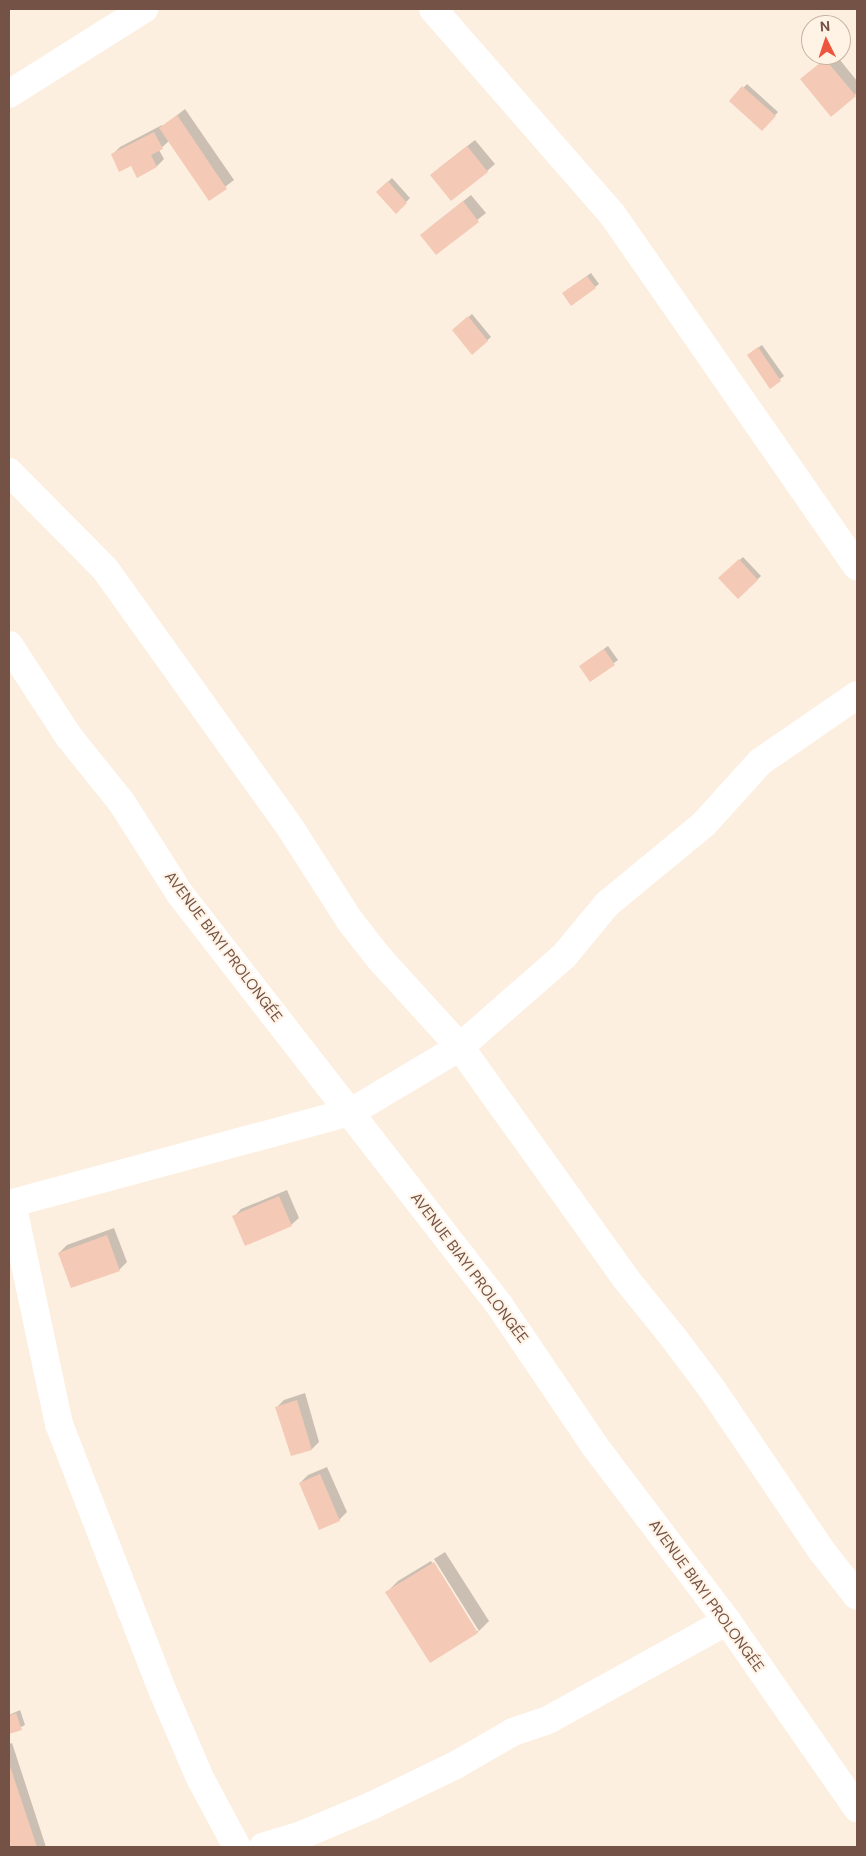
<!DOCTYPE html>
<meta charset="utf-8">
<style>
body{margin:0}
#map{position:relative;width:866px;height:1856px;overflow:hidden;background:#fdefdf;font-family:"DM Sans",sans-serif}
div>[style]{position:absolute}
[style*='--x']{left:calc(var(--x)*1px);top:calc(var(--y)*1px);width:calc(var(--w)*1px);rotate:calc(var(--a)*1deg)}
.shadow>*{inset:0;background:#0003}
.building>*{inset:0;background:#f4c9b5}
.minor>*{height:28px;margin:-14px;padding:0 14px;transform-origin:14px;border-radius:14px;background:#fff}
span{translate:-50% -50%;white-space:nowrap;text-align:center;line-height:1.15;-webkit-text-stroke:4px #fff3e6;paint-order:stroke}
.street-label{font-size:15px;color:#745246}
.frame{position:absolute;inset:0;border:10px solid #745246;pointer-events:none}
.north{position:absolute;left:801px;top:15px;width:50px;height:50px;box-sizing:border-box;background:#fff3e6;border:1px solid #c7b3a6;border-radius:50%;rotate:356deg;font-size:14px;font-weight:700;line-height:20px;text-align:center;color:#745246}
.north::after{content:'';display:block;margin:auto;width:18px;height:22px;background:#ee553d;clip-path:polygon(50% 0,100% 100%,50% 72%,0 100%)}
</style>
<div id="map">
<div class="shadow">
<div style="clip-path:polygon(830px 55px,836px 55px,857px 81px,857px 93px,831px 115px,802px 79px)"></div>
<div style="clip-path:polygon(747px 84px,778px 112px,762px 129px,731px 101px)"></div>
<div style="clip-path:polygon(185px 109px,234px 180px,209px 199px,169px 141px,159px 150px,164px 159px,157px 166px,132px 164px,112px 155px,120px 147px,162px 125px,162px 127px)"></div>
<div style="clip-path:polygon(475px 140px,495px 164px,487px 171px,439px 168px)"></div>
<div style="clip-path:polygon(392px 178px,410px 198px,396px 212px,377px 192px)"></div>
<div style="clip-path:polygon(471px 195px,486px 213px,436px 253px,429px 228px)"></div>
<div style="clip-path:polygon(591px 273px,599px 284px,572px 304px,567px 290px)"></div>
<div style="clip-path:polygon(472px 314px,491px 337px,473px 353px,457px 327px)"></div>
<div style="clip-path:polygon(762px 345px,784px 376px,770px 387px,752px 352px)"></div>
<div style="clip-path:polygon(743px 557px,761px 576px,738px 598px,720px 578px)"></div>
<div style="clip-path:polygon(608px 646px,618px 660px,590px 681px,584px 663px)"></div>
<div style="clip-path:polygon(287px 1190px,299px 1218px,291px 1225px,234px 1217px,241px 1209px)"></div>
<div style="clip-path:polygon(114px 1228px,127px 1262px,119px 1270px,59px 1253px,67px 1245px)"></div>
<div style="clip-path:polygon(305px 1393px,319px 1442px,312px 1449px,292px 1455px,277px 1407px,284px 1400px)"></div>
<div style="clip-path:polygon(327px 1467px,347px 1512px,339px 1520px,300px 1483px,308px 1475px)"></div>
<div style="clip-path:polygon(445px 1552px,489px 1621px,479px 1631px,434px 1559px)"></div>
<div style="clip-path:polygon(431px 1561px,476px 1631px,479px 1631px,431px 1662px,387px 1592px,398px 1581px)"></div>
<div style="clip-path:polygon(20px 1710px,25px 1725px,9px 1733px,9px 1715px)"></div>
<div style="clip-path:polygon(12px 1743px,46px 1847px,9px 1847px,9px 1744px)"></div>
</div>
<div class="building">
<div style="clip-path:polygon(825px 59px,856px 96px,831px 117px,800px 79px)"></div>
<div style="clip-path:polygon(742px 86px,776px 116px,762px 131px,729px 101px)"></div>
<div style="clip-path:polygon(177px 115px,227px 189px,209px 201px,159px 128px)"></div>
<div style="clip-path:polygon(154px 132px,163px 149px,151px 155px,157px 167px,137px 178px,131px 166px,119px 172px,111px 154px)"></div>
<div style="clip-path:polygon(467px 146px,488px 172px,451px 201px,430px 175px)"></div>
<div style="clip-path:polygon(388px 181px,407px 203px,396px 214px,376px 192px)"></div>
<div style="clip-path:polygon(463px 201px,479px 222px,436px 255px,420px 235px)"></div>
<div style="clip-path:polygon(587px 276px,596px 288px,571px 306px,562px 293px)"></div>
<div style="clip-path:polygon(468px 316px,488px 341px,472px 355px,452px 330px)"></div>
<div style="clip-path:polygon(758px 347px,781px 381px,770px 389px,747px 355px)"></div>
<div style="clip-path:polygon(739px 559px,758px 580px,738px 599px,718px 578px)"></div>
<div style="clip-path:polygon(604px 649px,615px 665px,590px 682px,579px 666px)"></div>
<div style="clip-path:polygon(279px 1196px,292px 1226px,245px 1246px,232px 1216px)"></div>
<div style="clip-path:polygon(107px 1235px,120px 1271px,71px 1288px,58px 1253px)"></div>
<div style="clip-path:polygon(297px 1400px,312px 1450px,291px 1456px,275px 1407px)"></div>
<div style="clip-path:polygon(320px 1474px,340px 1521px,319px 1530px,299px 1483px)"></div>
<div style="clip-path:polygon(434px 1562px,478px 1633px,430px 1663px,385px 1592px)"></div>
<div style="clip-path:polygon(16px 1713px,22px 1730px,9px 1734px,9px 1716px)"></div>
<div style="clip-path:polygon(9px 1763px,37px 1847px,9px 1847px)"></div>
</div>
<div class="minor">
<div style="--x:433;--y:9;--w:272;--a:48.9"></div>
<div style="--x:612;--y:214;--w:429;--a:55.2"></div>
<div style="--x:9;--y:94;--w:160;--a:-32.2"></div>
<div style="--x:9;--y:472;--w:136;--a:45.3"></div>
<div style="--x:105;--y:569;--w:320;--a:54.4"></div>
<div style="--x:291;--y:829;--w:109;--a:57.3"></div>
<div style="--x:350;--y:921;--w:47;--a:51.9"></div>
<div style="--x:379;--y:958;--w:120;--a:47.7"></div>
<div style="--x:460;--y:1047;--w:285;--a:54.4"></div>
<div style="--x:626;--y:1279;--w:75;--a:51"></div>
<div style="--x:673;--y:1337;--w:65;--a:53.1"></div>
<div style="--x:712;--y:1389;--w:194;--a:55.9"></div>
<div style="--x:821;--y:1550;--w:58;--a:52"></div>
<div style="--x:9;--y:645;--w:110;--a:56.9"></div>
<div style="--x:69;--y:737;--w:85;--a:51.2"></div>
<div style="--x:122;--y:803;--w:108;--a:57.5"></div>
<div style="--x:180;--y:894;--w:522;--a:52.16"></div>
<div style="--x:500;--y:1306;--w:168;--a:55.9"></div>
<div style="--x:594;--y:1445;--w:221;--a:52.9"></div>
<div style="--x:727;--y:1621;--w:228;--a:55.2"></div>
<div style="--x:12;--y:1203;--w:226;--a:78"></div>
<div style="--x:59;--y:1424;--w:287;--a:68.8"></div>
<div style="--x:163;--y:1692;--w:94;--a:66.7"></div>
<div style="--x:200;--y:1778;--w:78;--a:61.8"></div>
<div style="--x:9;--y:1204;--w:354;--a:-15.1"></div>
<div style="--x:351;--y:1112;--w:127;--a:-30.8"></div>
<div style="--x:460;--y:1047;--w:138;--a:-41.2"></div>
<div style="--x:564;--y:956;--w:67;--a:-50.4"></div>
<div style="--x:607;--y:904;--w:126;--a:-39.5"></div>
<div style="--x:704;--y:824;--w:84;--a:-47.9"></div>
<div style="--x:760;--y:762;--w:118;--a:-34.6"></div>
<div style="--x:263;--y:1847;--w:41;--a:-17.1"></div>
<div style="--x:302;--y:1835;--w:77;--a:-22.9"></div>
<div style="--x:373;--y:1805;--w:90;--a:-25.7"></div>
<div style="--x:454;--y:1766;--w:68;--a:-30"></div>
<div style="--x:513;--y:1732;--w:37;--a:-19"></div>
<div style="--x:548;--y:1720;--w:205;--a:-28.9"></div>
</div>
<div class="street-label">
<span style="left:223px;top:947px;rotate:53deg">AVENUE BIAYI PROLONGÉE</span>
<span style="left:469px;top:1268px;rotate:53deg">AVENUE BIAYI PROLONGÉE</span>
<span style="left:706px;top:1596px;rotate:54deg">AVENUE BIAYI PROLONGÉE</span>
</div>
<div class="frame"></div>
<div class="north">N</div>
</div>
